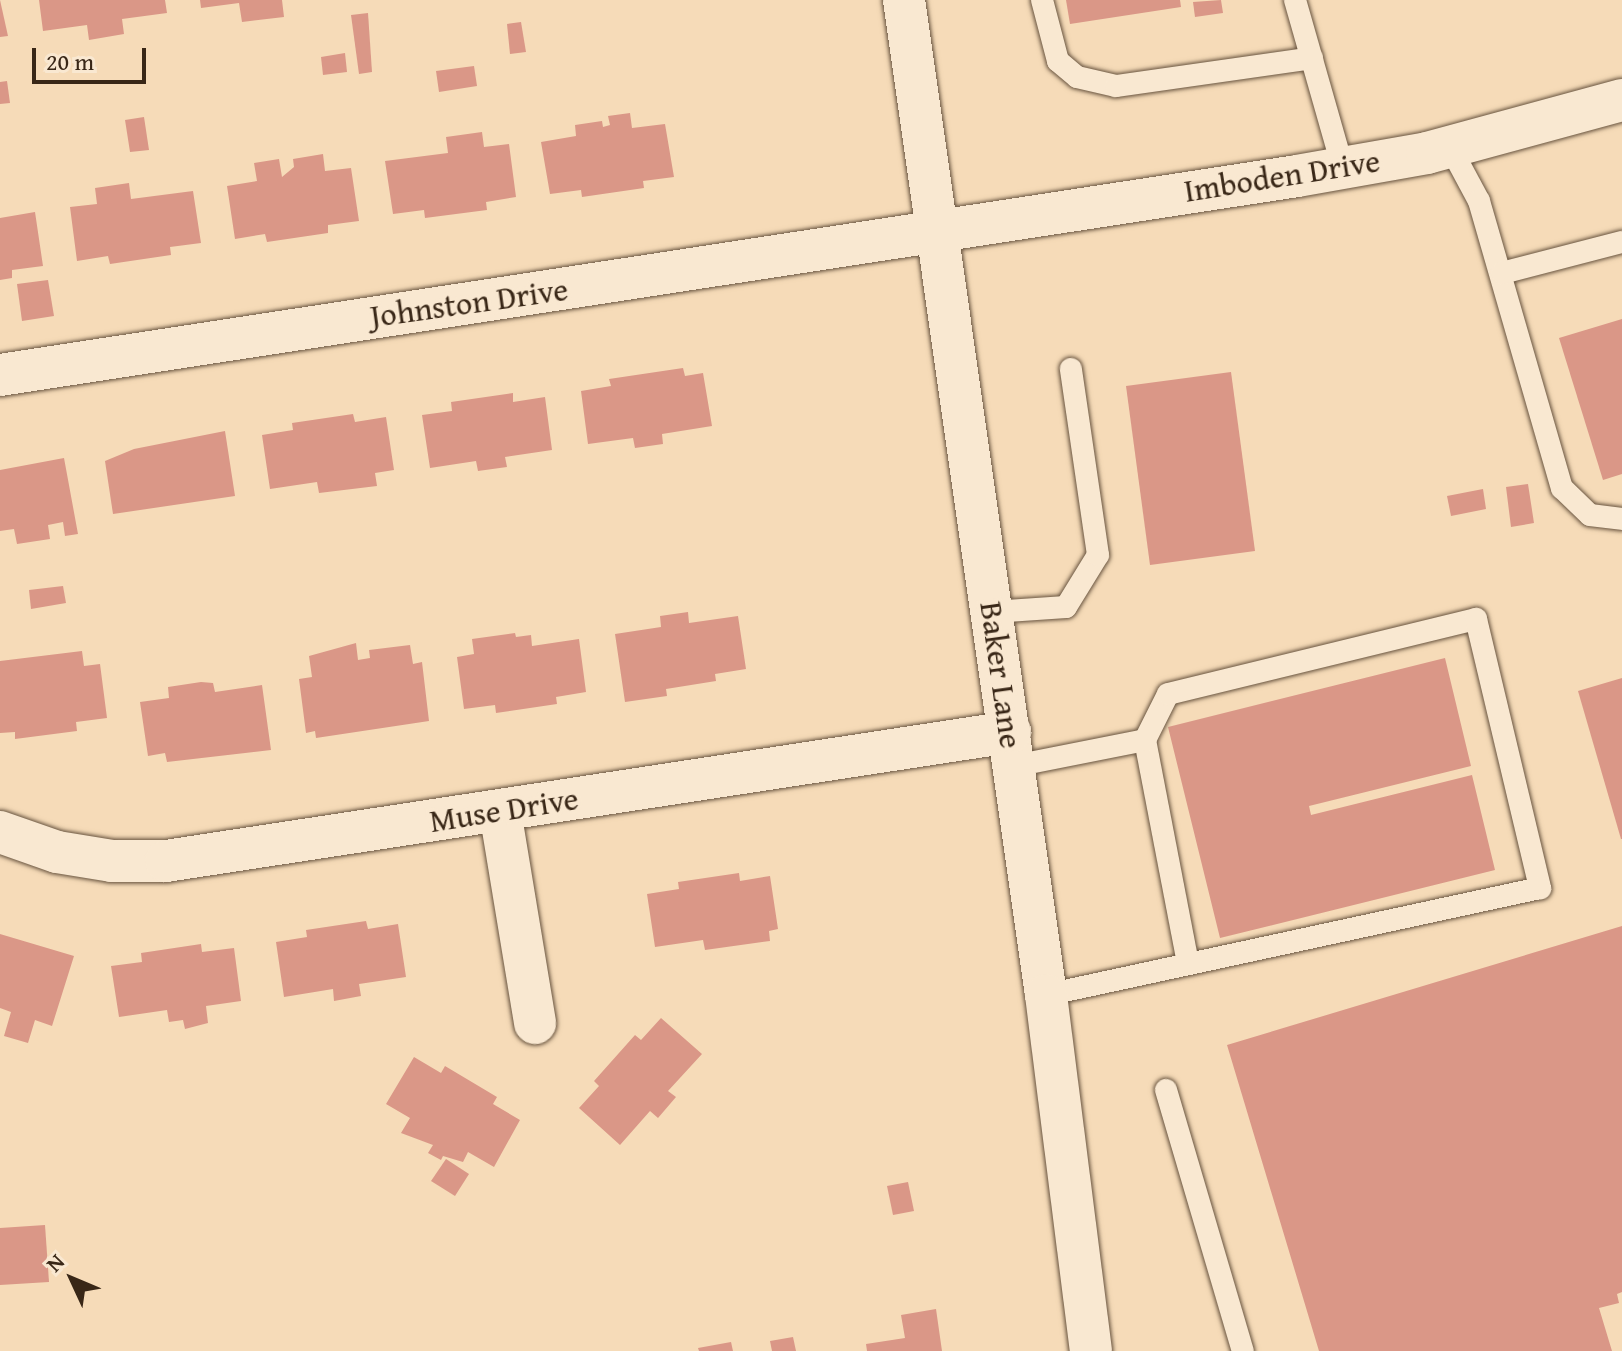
<!DOCTYPE html>
<style>
body{margin:0}
#map{position:relative;width:1622px;height:1351px;overflow:hidden;background:#f6dbb8;font-family:"Gentium Book Plus",serif}
div>[style]{position:absolute}
[style*='--x']{left:calc(var(--x)*1px);top:calc(var(--y)*1px);width:calc(var(--w)*1px);rotate:calc(var(--a)*1deg)}
.building>*{inset:0;background:#da9787}
.roads{filter:drop-shadow(0 0 2px #68543f) drop-shadow(0 0 2px #68543f)}
.service>*{height:22px;margin:-11px;padding:0 11px;transform-origin:11px;border-radius:11px;background:#f9e8d1}
.minor>*{height:42px;margin:-21px;padding:0 21px;transform-origin:21px;border-radius:21px;background:#f9e8d1}
span{translate:-50% -50%;white-space:nowrap;text-align:center;line-height:1.15;-webkit-text-stroke:7px #f9e8d1;paint-order:stroke}
.street-label{font-size:32px;color:#392717}
.north{position:absolute;left:32px;top:1239px;width:80px;height:80px;-webkit-text-stroke:6px #f9e8d1;paint-order:stroke;rotate:314deg;font-size:22px;font-weight:700;line-height:32px;text-align:center;color:#392717}
.north::after{content:'';display:block;margin:auto;width:28px;height:36px;background:#392717;clip-path:polygon(50% 0,100% 100%,50% 72%,0 100%)}
.scale{position:absolute;left:32px;top:48px;width:114px;height:36px;box-sizing:border-box;border:4px solid #392717;border-top:0;padding-left:10px;font-size:24px;line-height:28px;white-space:nowrap;color:#392717;-webkit-text-stroke:6px #f9e8d1;paint-order:stroke}
</style>
<div id="map">
<div class="building">
<div style="clip-path:polygon(0 0,8px 36px,0 37px)"></div>
<div style="clip-path:polygon(39px 0,165px 0,167px 13px,122px 19px,124px 34px,89px 40px,87px 25px,43px 31px)"></div>
<div style="clip-path:polygon(200px 0,282px 0,284px 17px,242px 22px,239px 3px,201px 8px)"></div>
<div style="clip-path:polygon(1066px 0,1180px 0,1181px 7px,1070px 24px)"></div>
<div style="clip-path:polygon(1221px 0,1223px 13px,1195px 17px,1193px 2px)"></div>
<div style="clip-path:polygon(368px 13px,372px 72px,359px 74px,351px 15px)"></div>
<div style="clip-path:polygon(521px 22px,526px 52px,510px 54px,507px 24px)"></div>
<div style="clip-path:polygon(345px 53px,347px 72px,323px 75px,321px 57px)"></div>
<div style="clip-path:polygon(474px 66px,477px 86px,439px 92px,436px 71px)"></div>
<div style="clip-path:polygon(7px 81px,10px 103px,0 104px,0 82px)"></div>
<div style="clip-path:polygon(630px 113px,632px 128px,665px 124px,674px 177px,643px 181px,644px 188px,582px 197px,581px 190px,550px 194px,541px 142px,576px 136px,575px 125px,602px 121px,603px 127px,610px 125px,608px 116px)"></div>
<div style="clip-path:polygon(144px 117px,149px 150px,130px 152px,125px 120px)"></div>
<div style="clip-path:polygon(482px 132px,484px 147px,509px 144px,516px 197px,486px 202px,487px 210px,425px 218px,424px 210px,393px 214px,385px 161px,448px 153px,446px 137px)"></div>
<div style="clip-path:polygon(323px 154px,325px 171px,351px 168px,359px 221px,328px 225px,328px 233px,267px 242px,265px 234px,235px 239px,227px 186px,257px 181px,254px 163px,279px 159px,282px 177px,294px 167px,293px 159px)"></div>
<div style="clip-path:polygon(129px 183px,131px 199px,193px 191px,201px 243px,170px 247px,171px 255px,110px 264px,108px 256px,77px 261px,70px 207px,97px 204px,95px 188px)"></div>
<div style="clip-path:polygon(35px 212px,43px 266px,12px 270px,12px 278px,0 280px,0 218px)"></div>
<div style="clip-path:polygon(48px 280px,54px 316px,22px 321px,17px 284px)"></div>
<div style="clip-path:polygon(1622px 319px,1622px 474px,1603px 480px,1559px 338px)"></div>
<div style="clip-path:polygon(683px 368px,685px 376px,703px 373px,712px 426px,662px 434px,663px 444px,635px 448px,633px 438px,588px 444px,581px 391px,611px 386px,609px 379px)"></div>
<div style="clip-path:polygon(1231px 372px,1255px 551px,1150px 565px,1126px 386px)"></div>
<div style="clip-path:polygon(513px 393px,513px 402px,545px 397px,552px 450px,505px 457px,507px 467px,478px 471px,476px 461px,430px 468px,422px 415px,452px 411px,451px 402px)"></div>
<div style="clip-path:polygon(353px 414px,355px 422px,386px 417px,394px 470px,375px 473px,377px 486px,319px 493px,317px 482px,270px 489px,262px 435px,293px 430px,292px 423px)"></div>
<div style="clip-path:polygon(225px 431px,235px 496px,113px 514px,105px 461px,134px 449px)"></div>
<div style="clip-path:polygon(64px 458px,78px 534px,65px 536px,63px 522px,48px 525px,50px 539px,17px 544px,14px 529px,0 531px,0 470px)"></div>
<div style="clip-path:polygon(1528px 484px,1534px 523px,1511px 527px,1506px 487px)"></div>
<div style="clip-path:polygon(1483px 489px,1486px 509px,1451px 516px,1447px 496px)"></div>
<div style="clip-path:polygon(63px 586px,66px 603px,31px 609px,29px 590px)"></div>
<div style="clip-path:polygon(688px 612px,689px 623px,738px 616px,746px 669px,715px 674px,716px 681px,666px 689px,667px 696px,625px 702px,615px 634px,661px 627px,660px 616px)"></div>
<div style="clip-path:polygon(515px 633px,516px 637px,531px 635px,532px 646px,579px 639px,586px 692px,556px 697px,557px 704px,496px 713px,495px 705px,464px 709px,457px 657px,474px 654px,472px 639px)"></div>
<div style="clip-path:polygon(356px 643px,358px 660px,370px 658px,369px 650px,410px 645px,413px 664px,422px 662px,429px 721px,316px 738px,315px 731px,306px 733px,299px 679px,312px 677px,309px 656px)"></div>
<div style="clip-path:polygon(82px 651px,84px 666px,100px 664px,107px 718px,76px 722px,77px 731px,15px 739px,15px 732px,0 733px,0 661px)"></div>
<div style="clip-path:polygon(1445px 658px,1471px 766px,1309px 806px,1311px 815px,1472px 775px,1495px 870px,1220px 938px,1168px 727px)"></div>
<div style="clip-path:polygon(1622px 678px,1622px 839px,1621px 839px,1578px 691px)"></div>
<div style="clip-path:polygon(201px 682px,213px 683px,215px 692px,262px 685px,271px 750px,167px 762px,165px 753px,148px 756px,140px 702px,169px 698px,168px 687px)"></div>
<div style="clip-path:polygon(739px 873px,740px 881px,770px 876px,778px 929px,769px 931px,770px 941px,705px 950px,703px 940px,655px 947px,647px 894px,679px 889px,678px 882px)"></div>
<div style="clip-path:polygon(366px 921px,368px 929px,398px 924px,406px 977px,359px 984px,361px 996px,334px 1001px,333px 989px,284px 997px,276px 942px,307px 937px,306px 930px)"></div>
<div style="clip-path:polygon(1622px 926px,1622px 1292px,1617px 1294px,1619px 1303px,1599px 1308px,1612px 1351px,1319px 1351px,1227px 1045px)"></div>
<div style="clip-path:polygon(0 934px,74px 956px,52px 1026px,35px 1020px,28px 1043px,4px 1036px,11px 1012px,0 1008px)"></div>
<div style="clip-path:polygon(201px 944px,202px 952px,234px 948px,241px 1001px,206px 1006px,208px 1023px,185px 1029px,183px 1020px,169px 1022px,167px 1010px,119px 1017px,111px 966px,142px 962px,141px 953px)"></div>
<div style="clip-path:polygon(661px 1018px,702px 1054px,668px 1091px,676px 1097px,658px 1118px,650px 1111px,620px 1145px,579px 1108px,599px 1086px,594px 1081px,635px 1035px,641px 1040px)"></div>
<div style="clip-path:polygon(414px 1057px,441px 1073px,445px 1066px,497px 1097px,493px 1104px,520px 1120px,494px 1167px,468px 1152px,463px 1162px,443px 1156px,441px 1160px,428px 1153px,433px 1145px,401px 1133px,410px 1118px,386px 1104px)"></div>
<div style="clip-path:polygon(446px 1159px,469px 1174px,455px 1196px,431px 1181px)"></div>
<div style="clip-path:polygon(908px 1182px,914px 1211px,893px 1215px,887px 1186px)"></div>
<div style="clip-path:polygon(45px 1225px,49px 1282px,0 1285px,0 1228px)"></div>
<div style="clip-path:polygon(936px 1309px,942px 1351px,867px 1351px,866px 1344px,905px 1338px,901px 1315px)"></div>
<div style="clip-path:polygon(793px 1337px,796px 1351px,772px 1351px,770px 1341px)"></div>
<div style="clip-path:polygon(731px 1342px,733px 1351px,699px 1351px,698px 1348px)"></div>
</div>
<div class="roads">
<div class="service">
<div style="--x:1042;--y:0;--w:63;--a:75.3"></div>
<div style="--x:1058;--y:61;--w:25;--a:40"></div>
<div style="--x:1077;--y:77;--w:40;--a:13"></div>
<div style="--x:1116;--y:86;--w:198;--a:-8.1"></div>
<div style="--x:1295;--y:0;--w:175;--a:74.1"></div>
<div style="--x:1450;--y:147;--w:61;--a:61.8"></div>
<div style="--x:1479;--y:201;--w:299;--a:73.9"></div>
<div style="--x:1562;--y:488;--w:39;--a:44"></div>
<div style="--x:1590;--y:515;--w:32;--a:7"></div>
<div style="--x:1502;--y:273;--w:124;--a:-14.5"></div>
<div style="--x:992;--y:612;--w:74;--a:-3.9"></div>
<div style="--x:1066;--y:607;--w:61;--a:-58.4"></div>
<div style="--x:1098;--y:555;--w:188;--a:-98.3"></div>
<div style="--x:1145;--y:740;--w:227;--a:79.1"></div>
<div style="--x:1014;--y:766;--w:134;--a:-11.2"></div>
<div style="--x:1145;--y:740;--w:51;--a:-63.4"></div>
<div style="--x:1168;--y:694;--w:317;--a:-13.7"></div>
<div style="--x:1476;--y:619;--w:277;--a:76.6"></div>
<div style="--x:1540;--y:888;--w:505;--a:167.78"></div>
<div style="--x:1166;--y:1090;--w:272;--a:73.6"></div>
</div>
<div class="minor">
<div style="--x:904;--y:0;--w:1005;--a:81.88"></div>
<div style="--x:1046;--y:995;--w:359;--a:82.8"></div>
<div style="--x:0;--y:375;--w:1312;--a:-8.72"></div>
<div style="--x:1297;--y:176;--w:132;--a:-10"></div>
<div style="--x:1427;--y:153;--w:202;--a:-15.2"></div>
<div style="--x:500;--y:811;--w:215;--a:80.6"></div>
<div style="--x:0;--y:832;--w:60;--a:19.3"></div>
<div style="--x:57;--y:852;--w:56;--a:9.3"></div>
<div style="--x:112;--y:861;--w:54;--a:0"></div>
<div style="--x:166;--y:861;--w:854;--a:-8.69"></div>
</div>
</div>
<div class="street-label">
<span style="left:1282px;top:176px;rotate:-9deg">Imboden Drive</span>
<span style="left:469px;top:303px;rotate:-8deg">Johnston Drive</span>
<span style="left:1001px;top:675px;rotate:82deg">Baker Lane</span>
<span style="left:504px;top:810px;rotate:-9deg">Muse Drive</span>
</div>
<div class="north">N</div>
<div class="scale">20 m</div>
</div>
